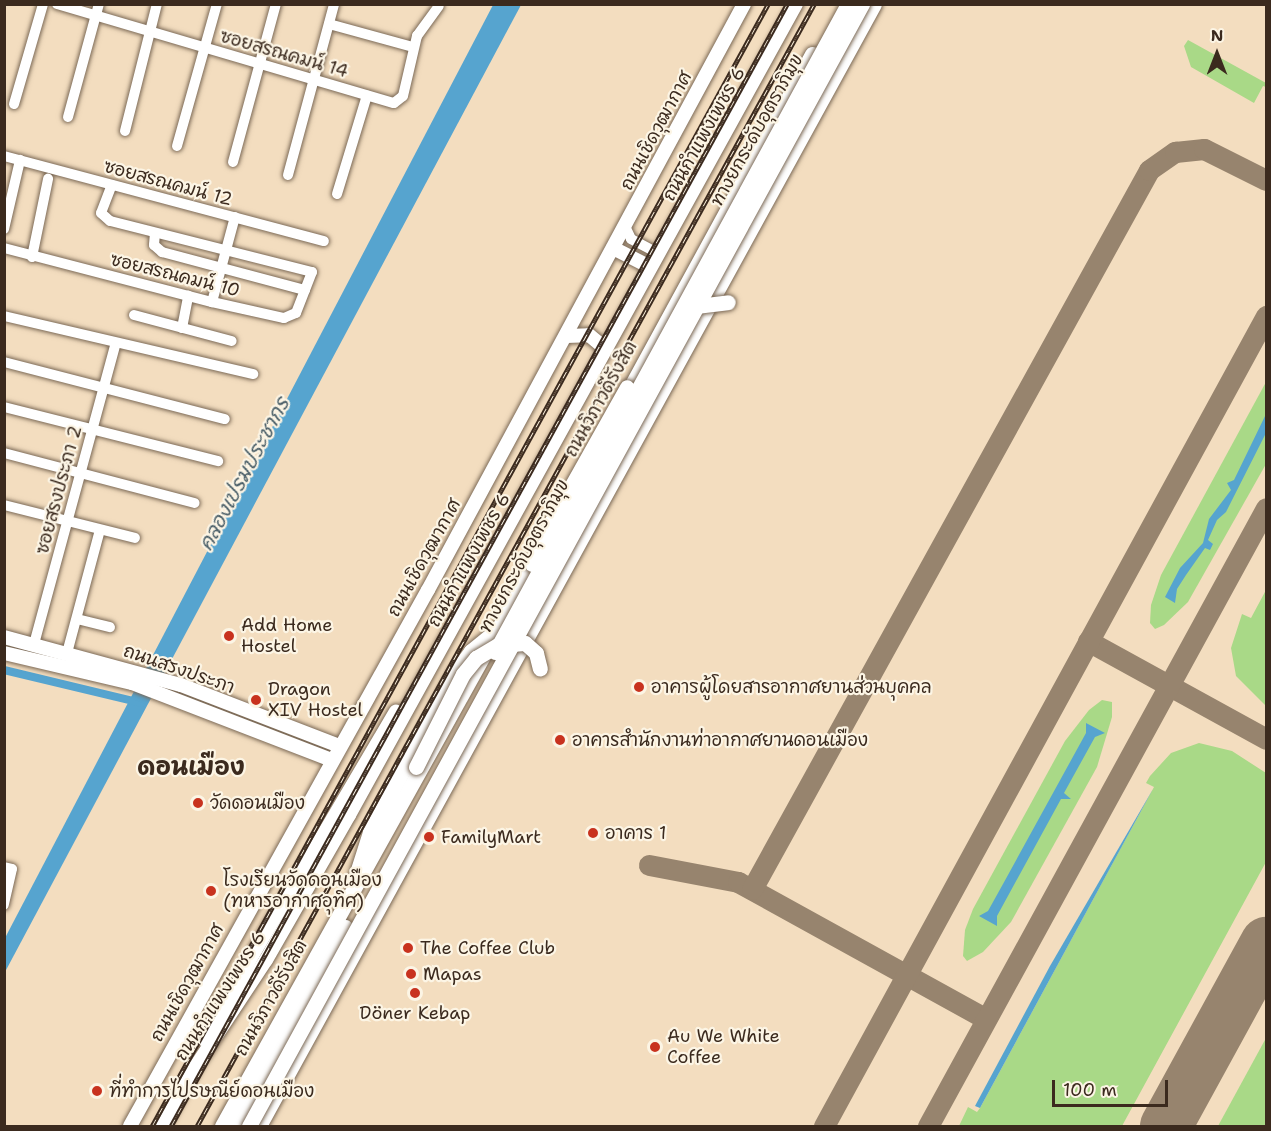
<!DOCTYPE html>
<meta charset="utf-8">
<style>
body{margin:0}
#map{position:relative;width:1271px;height:1131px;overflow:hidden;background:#f3ddbf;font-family:"Shantell Sans","Playpen Sans Thai",sans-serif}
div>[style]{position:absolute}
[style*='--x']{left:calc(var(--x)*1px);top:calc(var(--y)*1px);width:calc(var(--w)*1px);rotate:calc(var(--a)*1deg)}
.green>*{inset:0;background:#a9d987}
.water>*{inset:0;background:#56a4cf}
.canal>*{height:8px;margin:-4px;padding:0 4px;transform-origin:4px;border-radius:4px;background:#56a4cf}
.taxiway>*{height:21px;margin:-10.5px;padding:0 10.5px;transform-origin:10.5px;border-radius:10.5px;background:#97846e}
.runway>*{height:52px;margin:-26px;padding:0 26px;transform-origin:26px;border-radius:26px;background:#97846e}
.roads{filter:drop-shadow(0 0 2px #7b6956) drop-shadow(0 0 2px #7b6956)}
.minor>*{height:10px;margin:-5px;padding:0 5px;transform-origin:5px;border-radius:5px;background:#fff}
.major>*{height:14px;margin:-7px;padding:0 7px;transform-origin:7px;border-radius:7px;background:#fff}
.highway>*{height:15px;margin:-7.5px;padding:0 7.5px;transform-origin:7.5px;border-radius:7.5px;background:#fff}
.rail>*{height:4.5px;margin-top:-2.25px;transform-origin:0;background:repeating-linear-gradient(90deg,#fcf5e5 0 7px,#3b2a1e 0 14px);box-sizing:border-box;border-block:2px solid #3b2a1e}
.bridges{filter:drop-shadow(0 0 2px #7b6956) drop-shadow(0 0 2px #7b6956)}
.highway-bridge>*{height:15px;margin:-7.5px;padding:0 7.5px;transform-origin:7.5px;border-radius:7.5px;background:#fff}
.dots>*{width:16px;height:16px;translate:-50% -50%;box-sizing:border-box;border:3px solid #fcf5e5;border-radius:50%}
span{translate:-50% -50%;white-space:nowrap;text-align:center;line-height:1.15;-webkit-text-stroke:4.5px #fcf5e5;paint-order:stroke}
.street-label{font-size:18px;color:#3b2a1e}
.poi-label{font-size:18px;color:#3b2a1e}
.left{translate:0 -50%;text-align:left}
.water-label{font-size:20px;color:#465b65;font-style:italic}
.district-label{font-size:24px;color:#3b2a1e;font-weight:700}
.frame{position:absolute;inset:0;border:6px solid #3b2a1e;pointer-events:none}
.north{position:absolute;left:1187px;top:24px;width:60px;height:60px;-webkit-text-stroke:4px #fcf5e5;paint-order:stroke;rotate:0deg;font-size:16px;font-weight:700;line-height:24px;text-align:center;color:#3b2a1e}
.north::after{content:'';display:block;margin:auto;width:21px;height:27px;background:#3b2a1e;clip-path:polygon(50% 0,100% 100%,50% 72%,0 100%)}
.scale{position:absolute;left:1052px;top:1080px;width:116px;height:27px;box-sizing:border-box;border:3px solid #3b2a1e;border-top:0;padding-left:8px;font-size:18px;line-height:21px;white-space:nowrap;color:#3b2a1e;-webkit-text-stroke:4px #fcf5e5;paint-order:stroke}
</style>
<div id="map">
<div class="green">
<div style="clip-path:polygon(1188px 40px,1266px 83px,1266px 87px,1263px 86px,1254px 103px,1191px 67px,1184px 46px)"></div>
<div style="clip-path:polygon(1266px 382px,1266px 464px,1188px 602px,1164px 625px,1155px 629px,1150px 623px,1151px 605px,1161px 575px)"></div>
<div style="clip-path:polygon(1266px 590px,1266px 706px,1236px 676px,1231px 648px,1242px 614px,1251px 618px)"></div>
<div style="clip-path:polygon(1102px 700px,1112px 702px,1112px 717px,1097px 767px,1011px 922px,983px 952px,967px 961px,963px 956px,965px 930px,973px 909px,1065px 741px,1089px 710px)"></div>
<div style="clip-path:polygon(1199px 743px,1232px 751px,1266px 773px,1266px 862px,1122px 1126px,959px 1126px,968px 1107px,977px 1112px,980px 1108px,1154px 787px,1146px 783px,1150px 776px,1171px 753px)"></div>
<div style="clip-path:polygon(1266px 1038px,1266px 1126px,1218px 1126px)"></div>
</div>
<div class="water">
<div style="clip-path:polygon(493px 5px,521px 5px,5px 972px,5px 938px)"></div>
<div style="clip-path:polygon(1266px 414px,1266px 433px,1226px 512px,1217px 520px,1208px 540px,1213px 544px,1210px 550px,1205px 548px,1186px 575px,1177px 589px,1175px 603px,1165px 597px,1180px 568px,1203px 543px,1209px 519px,1231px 490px,1227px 483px,1234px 480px)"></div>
<div style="clip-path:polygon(1086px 723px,1105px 733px,1095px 737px,1064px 793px,1071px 799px,1061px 799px,997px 916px,997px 926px,979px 916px,988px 911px,1003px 884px,1086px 733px)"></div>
<div style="clip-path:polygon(1153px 789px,980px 1108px,975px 1106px,1050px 966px)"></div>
</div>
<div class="canal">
<div style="--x:4;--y:670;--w:141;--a:13.5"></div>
</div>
<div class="taxiway">
<div style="--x:1088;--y:641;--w:203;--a:28.8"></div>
<div style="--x:649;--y:865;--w:91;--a:10.8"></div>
<div style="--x:738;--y:882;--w:283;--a:28.9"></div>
<div style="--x:752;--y:889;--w:821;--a:-61.09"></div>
<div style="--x:1149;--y:170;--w:32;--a:-35"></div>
<div style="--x:1175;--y:152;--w:29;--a:-6"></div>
<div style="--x:1204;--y:149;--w:69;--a:26.6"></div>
<div style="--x:824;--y:1126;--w:923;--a:-61.38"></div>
<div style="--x:928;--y:1126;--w:704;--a:-61.32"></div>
</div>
<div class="runway">
<div style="--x:1166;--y:1126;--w:209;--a:-61.3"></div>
</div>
<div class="roads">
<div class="minor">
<div style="--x:57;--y:4;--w:351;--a:16.4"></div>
<div style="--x:394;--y:103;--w:11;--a:-38"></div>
<div style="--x:403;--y:96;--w:62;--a:-76.9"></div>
<div style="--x:417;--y:36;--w:37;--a:-54"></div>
<div style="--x:329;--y:24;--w:87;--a:15.3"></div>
<div style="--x:14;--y:104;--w:104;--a:-73.8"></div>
<div style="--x:68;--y:117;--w:117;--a:-74.7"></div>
<div style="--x:125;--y:131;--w:131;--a:-75.9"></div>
<div style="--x:177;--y:146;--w:148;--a:-74.3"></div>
<div style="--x:4;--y:156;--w:331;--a:14.9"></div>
<div style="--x:233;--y:162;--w:164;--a:-74.8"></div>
<div style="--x:288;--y:175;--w:177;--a:-74.9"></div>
<div style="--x:337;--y:194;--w:103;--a:-73.1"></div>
<div style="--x:625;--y:226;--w:14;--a:65"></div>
<div style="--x:631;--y:239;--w:26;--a:28"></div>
<div style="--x:4;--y:229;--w:71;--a:-76.9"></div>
<div style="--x:155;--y:233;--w:12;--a:95"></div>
<div style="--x:154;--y:245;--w:11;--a:41"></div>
<div style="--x:162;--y:252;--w:148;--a:14.9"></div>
<div style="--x:4;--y:248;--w:215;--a:14.6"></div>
<div style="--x:212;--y:302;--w:74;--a:12.5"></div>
<div style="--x:284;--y:318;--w:13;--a:-23"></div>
<div style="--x:296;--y:313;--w:44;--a:-68.7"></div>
<div style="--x:312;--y:272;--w:208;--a:-165.8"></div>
<div style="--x:110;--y:221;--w:12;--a:-138"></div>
<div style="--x:101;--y:213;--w:30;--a:-69"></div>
<div style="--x:32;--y:257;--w:80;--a:-78.4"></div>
<div style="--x:212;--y:302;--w:88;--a:-74.9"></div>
<div style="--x:134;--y:315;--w:101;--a:14.9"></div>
<div style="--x:4;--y:316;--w:256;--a:13.1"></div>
<div style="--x:182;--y:328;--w:33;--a:-79"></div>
<div style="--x:4;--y:362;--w:228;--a:14.5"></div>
<div style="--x:4;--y:407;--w:221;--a:14.2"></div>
<div style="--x:4;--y:453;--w:197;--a:14.7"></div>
<div style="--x:4;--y:505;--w:135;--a:14.1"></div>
<div style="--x:77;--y:619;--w:34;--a:14"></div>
<div style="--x:34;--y:644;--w:310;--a:-74.8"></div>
<div style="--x:67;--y:653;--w:127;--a:-75"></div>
<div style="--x:4;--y:867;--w:8;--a:14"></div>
<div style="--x:12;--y:869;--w:37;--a:103"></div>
</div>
<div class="major">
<div style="--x:613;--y:248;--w:39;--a:27"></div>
<div style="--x:566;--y:336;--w:23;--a:-2"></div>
<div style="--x:589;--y:335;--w:17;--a:40"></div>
<div style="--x:4;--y:637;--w:183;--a:15.2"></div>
<div style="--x:181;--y:685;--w:169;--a:21.1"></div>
<div style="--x:4;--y:653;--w:131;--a:13.2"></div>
<div style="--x:132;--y:683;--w:214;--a:21.1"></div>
<div style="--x:203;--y:1039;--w:380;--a:-59.5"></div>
<div style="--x:130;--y:1126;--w:613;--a:-60.93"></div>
<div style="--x:428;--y:590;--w:666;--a:-61.66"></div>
<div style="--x:163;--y:1126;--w:68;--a:-61.2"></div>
<div style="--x:196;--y:1066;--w:127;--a:-56.6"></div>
<div style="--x:266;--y:960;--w:167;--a:-60.2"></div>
<div style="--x:349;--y:815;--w:926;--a:-61.14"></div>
</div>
<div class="highway">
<div style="--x:624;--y:399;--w:393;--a:-61.4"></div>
<div style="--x:355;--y:879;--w:49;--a:-72.3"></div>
<div style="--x:370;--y:832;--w:180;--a:-61.9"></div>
<div style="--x:455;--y:673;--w:27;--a:-54"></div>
<div style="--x:471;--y:651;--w:28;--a:-39"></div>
<div style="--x:222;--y:1126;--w:653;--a:-60.96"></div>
<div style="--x:234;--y:1126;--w:228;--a:-60.8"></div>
<div style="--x:259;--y:1126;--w:1279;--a:-61.27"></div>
</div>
</div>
<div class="rail">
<div style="--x:152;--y:1126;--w:1280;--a:-61.23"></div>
<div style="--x:171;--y:1126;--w:1280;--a:-61.23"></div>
<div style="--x:197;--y:1126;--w:1280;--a:-61.19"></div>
</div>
<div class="bridges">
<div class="highway-bridge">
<div style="--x:689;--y:307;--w:39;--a:-7"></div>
<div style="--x:532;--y:564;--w:42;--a:-65.9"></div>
<div style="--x:549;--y:526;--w:159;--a:-60.7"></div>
<div style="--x:495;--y:652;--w:738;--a:-61.42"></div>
<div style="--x:416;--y:767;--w:104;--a:-63.2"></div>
<div style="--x:463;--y:674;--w:21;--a:-51"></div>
<div style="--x:476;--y:658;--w:26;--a:-31"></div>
<div style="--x:498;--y:645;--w:27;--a:-4"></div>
<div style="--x:525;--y:643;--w:15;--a:42"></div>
<div style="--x:536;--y:653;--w:16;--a:76"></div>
<div style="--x:249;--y:1126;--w:1279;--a:-61.35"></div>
</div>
</div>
<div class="dots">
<div style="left:229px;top:636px;background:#c8321e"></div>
<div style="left:639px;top:687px;background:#c8321e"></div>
<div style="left:256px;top:700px;background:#c8321e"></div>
<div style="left:560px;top:740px;background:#c8321e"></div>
<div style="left:198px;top:803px;background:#c8321e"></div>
<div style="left:593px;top:833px;background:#c8321e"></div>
<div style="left:429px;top:837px;background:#c8321e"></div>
<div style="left:211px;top:891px;background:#c8321e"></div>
<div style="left:408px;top:948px;background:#c8321e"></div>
<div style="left:411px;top:974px;background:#c8321e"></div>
<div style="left:415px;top:993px;background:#c8321e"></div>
<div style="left:655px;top:1047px;background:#c8321e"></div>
<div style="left:97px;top:1091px;background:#c8321e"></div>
</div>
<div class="street-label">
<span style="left:284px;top:54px;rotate:16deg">ซอยสรณคมน์ 14</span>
<span style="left:757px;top:130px;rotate:-61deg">ทางยกระดับอุตราภิมุข</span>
<span style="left:656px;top:131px;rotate:-62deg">ถนนเชิดวุฒากาศ</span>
<span style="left:704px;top:134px;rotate:-61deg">ถนนกำแพงเพชร 6</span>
<span style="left:168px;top:183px;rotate:15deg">ซอยสรณคมน์ 12</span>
<span style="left:175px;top:275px;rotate:14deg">ซอยสรณคมน์ 10</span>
<span style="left:601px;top:399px;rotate:-61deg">ถนนวิภาวดีรังสิต</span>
<span style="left:59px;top:490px;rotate:-75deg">ซอยสรงประภา 2</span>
<span style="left:524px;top:556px;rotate:-62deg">ทางยกระดับอุตราภิมุข</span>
<span style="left:424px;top:558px;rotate:-61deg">ถนนเชิดวุฒากาศ</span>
<span style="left:469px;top:560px;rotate:-61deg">ถนนกำแพงเพชร 6</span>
<span style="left:179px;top:669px;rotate:19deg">ถนนสรงประภา</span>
<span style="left:187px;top:983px;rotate:-61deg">ถนนเชิดวุฒากาศ</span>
<span style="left:220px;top:996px;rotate:-57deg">ถนนกำแพงเพชร 6</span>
<span style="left:271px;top:998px;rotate:-61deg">ถนนวิภาวดีรังสิต</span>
</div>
<div class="poi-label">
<span class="left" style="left:241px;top:636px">Add Home<br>Hostel</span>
<span class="left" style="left:651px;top:687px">อาคารผู้โดยสารอากาศยานส่วนบุคคล</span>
<span class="left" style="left:268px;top:700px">Dragon<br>XIV Hostel</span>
<span class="left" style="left:572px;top:740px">อาคารสำนักงานท่าอากาศยานดอนเมือง</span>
<span class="left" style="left:210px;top:803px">วัดดอนเมือง</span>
<span class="left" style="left:605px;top:833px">อาคาร 1</span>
<span class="left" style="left:441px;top:837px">FamilyMart</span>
<span class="left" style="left:223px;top:891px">โรงเรียนวัดดอนเมือง<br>(ทหารอากาศอุทิศ)</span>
<span class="left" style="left:420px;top:948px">The Coffee Club</span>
<span class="left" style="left:423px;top:974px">Mapas</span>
<span style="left:415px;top:1013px">Döner Kebap</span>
<span class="left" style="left:667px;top:1047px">Au We White<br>Coffee</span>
<span class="left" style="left:109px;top:1091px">ที่ทำการไปรษณีย์ดอนเมือง</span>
</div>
<div class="water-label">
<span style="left:244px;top:474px;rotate:-62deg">คลองเปรมประชากร</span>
</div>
<div class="district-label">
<span style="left:191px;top:768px">ดอนเมือง</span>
</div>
<div class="frame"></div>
<div class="north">N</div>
<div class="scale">100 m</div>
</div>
